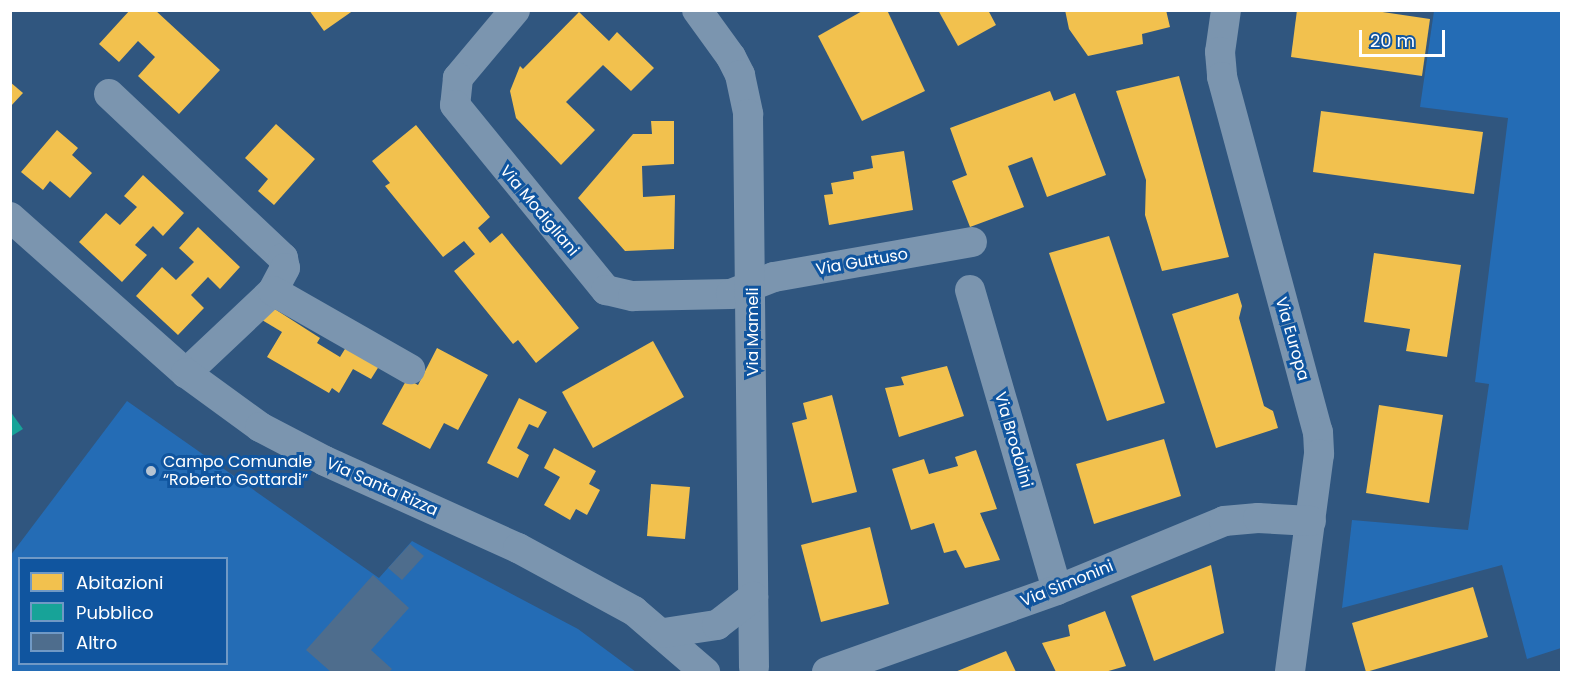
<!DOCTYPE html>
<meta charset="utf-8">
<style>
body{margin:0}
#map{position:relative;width:1572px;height:683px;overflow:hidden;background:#30567f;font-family:Poppins,sans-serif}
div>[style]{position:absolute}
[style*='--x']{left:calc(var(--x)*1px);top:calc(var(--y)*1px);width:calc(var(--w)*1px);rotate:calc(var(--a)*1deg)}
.green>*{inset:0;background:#246cb5}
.homes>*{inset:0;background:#f2c14e}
.public>*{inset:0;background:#17a398}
.building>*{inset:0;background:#4e6d8d}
.minor>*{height:30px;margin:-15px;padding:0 15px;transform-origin:15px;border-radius:15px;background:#7b95af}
.dots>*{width:16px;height:16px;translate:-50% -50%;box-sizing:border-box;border:3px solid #10559f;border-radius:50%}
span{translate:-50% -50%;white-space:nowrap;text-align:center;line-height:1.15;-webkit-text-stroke:6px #10559f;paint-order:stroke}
.street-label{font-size:16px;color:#fff}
.poi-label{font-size:16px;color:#fff}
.left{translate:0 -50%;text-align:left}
.frame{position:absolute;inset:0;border:12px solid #fff;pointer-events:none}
.legend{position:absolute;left:18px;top:557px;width:210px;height:108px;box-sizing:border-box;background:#10559f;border:2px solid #7099c5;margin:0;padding:8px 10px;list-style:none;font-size:18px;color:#fff}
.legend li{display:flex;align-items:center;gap:12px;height:30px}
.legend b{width:30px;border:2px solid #7099c5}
.scale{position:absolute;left:1359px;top:30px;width:86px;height:27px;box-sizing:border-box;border:3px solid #fff;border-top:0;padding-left:8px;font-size:18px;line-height:21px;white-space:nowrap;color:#fff;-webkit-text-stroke:4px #10559f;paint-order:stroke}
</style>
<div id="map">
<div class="green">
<div style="clip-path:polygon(1434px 11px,1561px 11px,1561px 648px,1527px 659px,1502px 565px,1342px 608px,1352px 520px,1468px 530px,1489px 384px,1475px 382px,1508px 118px,1420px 107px)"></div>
<div style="clip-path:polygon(evenodd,127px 401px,379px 578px,412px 541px,578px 629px,636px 672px,11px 672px,10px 556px,127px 401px,20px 558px,226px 558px,226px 664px,20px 664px,20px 558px)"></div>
</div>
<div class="homes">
<div style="clip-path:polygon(130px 10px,155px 10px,220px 70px,179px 114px,138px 76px,155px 57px,138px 41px,119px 62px,99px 44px)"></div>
<div style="clip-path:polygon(309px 10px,354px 10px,324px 31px)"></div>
<div style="clip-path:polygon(864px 10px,887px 10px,925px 91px,862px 121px,818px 36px)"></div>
<div style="clip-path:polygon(938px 10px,988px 10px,996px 25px,958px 46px)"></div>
<div style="clip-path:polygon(1065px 10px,1166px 10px,1170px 27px,1142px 34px,1143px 44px,1088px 56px,1069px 29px)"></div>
<div style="clip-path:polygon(1297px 10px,1369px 10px,1430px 19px,1422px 76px,1291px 57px)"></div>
<div style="clip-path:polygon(579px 12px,609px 41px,617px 32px,654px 68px,631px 91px,603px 65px,566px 102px,595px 130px,561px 165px,516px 118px,510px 91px,520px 66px,523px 69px)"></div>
<div style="clip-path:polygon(1179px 76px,1229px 257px,1162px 271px,1145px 215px,1146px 180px,1116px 91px)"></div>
<div style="clip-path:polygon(10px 82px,23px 93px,10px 107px)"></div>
<div style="clip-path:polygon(1050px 91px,1054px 101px,1075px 93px,1106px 175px,1047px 197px,1032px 157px,1008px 166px,1024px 207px,970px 227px,952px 181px,967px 175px,950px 128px)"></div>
<div style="clip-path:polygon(1321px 111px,1483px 132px,1474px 194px,1313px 172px)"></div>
<div style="clip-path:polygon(651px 121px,674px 121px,674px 164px,642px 166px,643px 197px,675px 195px,674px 249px,625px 251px,578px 198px,633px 134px,652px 134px)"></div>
<div style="clip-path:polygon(276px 124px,315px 159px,274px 205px,258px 191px,268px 179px,245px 158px)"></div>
<div style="clip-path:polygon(416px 125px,490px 217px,478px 228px,490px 243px,502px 233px,579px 328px,536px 363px,518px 340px,513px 344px,454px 271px,475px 254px,464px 241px,443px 257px,385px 186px,390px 183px,372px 161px)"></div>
<div style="clip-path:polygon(57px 130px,78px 148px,72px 155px,92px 173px,70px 198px,50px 181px,43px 190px,21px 172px)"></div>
<div style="clip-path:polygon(904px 151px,913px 210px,829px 225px,824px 195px,833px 194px,831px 183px,854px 179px,853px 172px,873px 168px,871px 156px)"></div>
<div style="clip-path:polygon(143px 175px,184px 213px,163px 236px,153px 226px,135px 245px,147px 255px,122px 282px,79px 242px,106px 213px,120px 225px,137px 207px,124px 196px)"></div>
<div style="clip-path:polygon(198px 227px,240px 267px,220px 289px,208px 277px,191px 295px,204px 308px,178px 335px,136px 296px,162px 267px,176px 280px,194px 262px,179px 248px)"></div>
<div style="clip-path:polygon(1109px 236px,1165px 403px,1107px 421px,1049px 253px)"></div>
<div style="clip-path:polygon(1374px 253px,1461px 265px,1447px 357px,1406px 351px,1410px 329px,1364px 322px)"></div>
<div style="clip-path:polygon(1238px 293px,1242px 306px,1239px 318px,1264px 406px,1273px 411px,1278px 428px,1216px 448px,1172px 314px)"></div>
<div style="clip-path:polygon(270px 306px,320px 338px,317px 343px,340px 357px,348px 344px,381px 363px,371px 379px,353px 369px,339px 393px,332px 388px,329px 393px,267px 357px,282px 332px,262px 320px)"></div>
<div style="clip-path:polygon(653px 341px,684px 397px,593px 448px,562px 392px)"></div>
<div style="clip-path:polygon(437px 348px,488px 375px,458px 430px,444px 423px,430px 449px,382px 424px,407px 379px,418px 385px)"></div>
<div style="clip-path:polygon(947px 366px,964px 416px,899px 437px,885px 388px,904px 385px,901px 377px)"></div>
<div style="clip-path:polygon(832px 395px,857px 492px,812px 503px,792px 423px,807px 419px,803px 403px)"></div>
<div style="clip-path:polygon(519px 398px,547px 412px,538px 428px,529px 424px,517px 448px,529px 455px,518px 478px,487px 463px)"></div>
<div style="clip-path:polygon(1379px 405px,1443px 415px,1429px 503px,1366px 493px)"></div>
<div style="clip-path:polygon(1164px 439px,1181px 496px,1094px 524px,1076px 464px)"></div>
<div style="clip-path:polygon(554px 448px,596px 471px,589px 484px,600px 490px,587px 515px,576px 509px,570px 520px,544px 505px,560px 477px,544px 468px)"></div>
<div style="clip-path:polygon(976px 450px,997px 509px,980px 513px,1000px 560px,965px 568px,956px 550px,944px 553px,934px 523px,911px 530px,892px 469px,924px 459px,929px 474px,958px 466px,955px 457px)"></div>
<div style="clip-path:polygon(651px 484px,690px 487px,685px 539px,647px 536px)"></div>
<div style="clip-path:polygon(870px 527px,889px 604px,821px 622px,801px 545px)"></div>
<div style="clip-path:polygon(1211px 565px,1224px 633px,1154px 661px,1131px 596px)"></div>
<div style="clip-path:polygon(1473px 587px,1488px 637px,1366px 672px,1352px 623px)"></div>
<div style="clip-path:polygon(1105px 611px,1126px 666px,1105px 672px,1056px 672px,1042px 643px,1070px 636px,1068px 625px)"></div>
<div style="clip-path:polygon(1006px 651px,1016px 672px,955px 672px)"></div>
</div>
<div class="public">
<div style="clip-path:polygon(10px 411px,23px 429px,10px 437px)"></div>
</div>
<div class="building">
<div style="clip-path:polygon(410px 544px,424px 556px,402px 580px,388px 568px)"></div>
<div style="clip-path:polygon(373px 575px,409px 608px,371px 650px,392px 669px,389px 672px,331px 672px,306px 650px)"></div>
</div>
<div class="minor">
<div style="--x:515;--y:10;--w:89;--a:130"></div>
<div style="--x:458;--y:78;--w:27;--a:96"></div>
<div style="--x:455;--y:105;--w:239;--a:50.8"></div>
<div style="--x:606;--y:290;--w:28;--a:13"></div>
<div style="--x:633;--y:296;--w:98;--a:-1.2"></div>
<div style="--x:731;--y:294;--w:46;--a:-21.6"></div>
<div style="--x:774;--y:277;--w:201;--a:-10"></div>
<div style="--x:697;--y:10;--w:58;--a:54.1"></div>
<div style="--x:731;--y:57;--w:20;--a:63"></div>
<div style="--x:740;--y:75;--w:40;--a:78"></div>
<div style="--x:748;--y:114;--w:553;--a:89.38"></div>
<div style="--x:1226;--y:10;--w:42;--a:98.1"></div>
<div style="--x:1220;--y:52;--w:25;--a:85"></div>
<div style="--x:1222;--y:77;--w:368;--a:74.9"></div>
<div style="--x:1318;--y:432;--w:22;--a:87"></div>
<div style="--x:1319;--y:454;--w:220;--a:97.6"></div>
<div style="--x:109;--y:94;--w:239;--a:43.3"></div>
<div style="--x:283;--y:258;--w:10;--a:79"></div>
<div style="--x:285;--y:268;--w:26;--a:118"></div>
<div style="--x:273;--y:291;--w:120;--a:136.7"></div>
<div style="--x:10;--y:217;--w:235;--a:41.6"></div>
<div style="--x:186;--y:373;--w:92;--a:36.1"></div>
<div style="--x:260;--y:427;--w:73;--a:27.6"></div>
<div style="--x:325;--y:461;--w:212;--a:24.3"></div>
<div style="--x:518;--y:548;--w:132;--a:28.5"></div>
<div style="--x:634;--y:611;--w:94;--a:40.7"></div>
<div style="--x:970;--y:290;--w:312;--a:73.8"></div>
<div style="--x:273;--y:291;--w:158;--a:29.7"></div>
<div style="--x:664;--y:633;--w:54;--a:-8.6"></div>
<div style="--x:717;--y:625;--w:46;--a:-37.9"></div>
<div style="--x:827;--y:672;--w:244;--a:-19.6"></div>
<div style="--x:1057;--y:590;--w:181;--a:-22.4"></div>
<div style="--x:1224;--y:521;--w:34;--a:-5"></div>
<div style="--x:1258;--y:518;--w:53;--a:3.2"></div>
</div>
<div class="dots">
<div style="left:151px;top:471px;background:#b7c4d2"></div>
</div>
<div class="street-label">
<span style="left:539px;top:211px;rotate:50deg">Via Modigliani</span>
<span style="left:862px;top:262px;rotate:-10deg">Via Guttuso</span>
<span style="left:753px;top:332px;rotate:-90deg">Via Mameli</span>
<span style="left:1292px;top:339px;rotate:74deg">Via Europa</span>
<span style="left:1013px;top:440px;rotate:74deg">Via Brodolini</span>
<span style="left:382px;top:487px;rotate:24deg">Via Santa Rizza</span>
<span style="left:1067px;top:584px;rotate:-22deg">Via Simonini</span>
</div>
<div class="poi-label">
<span class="left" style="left:163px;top:471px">Campo Comunale<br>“Roberto Gottardi”</span>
</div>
<div class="frame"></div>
<ul class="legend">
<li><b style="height:16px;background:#f2c14e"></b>Abitazioni</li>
<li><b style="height:16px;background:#17a398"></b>Pubblico</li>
<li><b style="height:16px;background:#4e6d8d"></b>Altro</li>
</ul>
<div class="scale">20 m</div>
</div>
